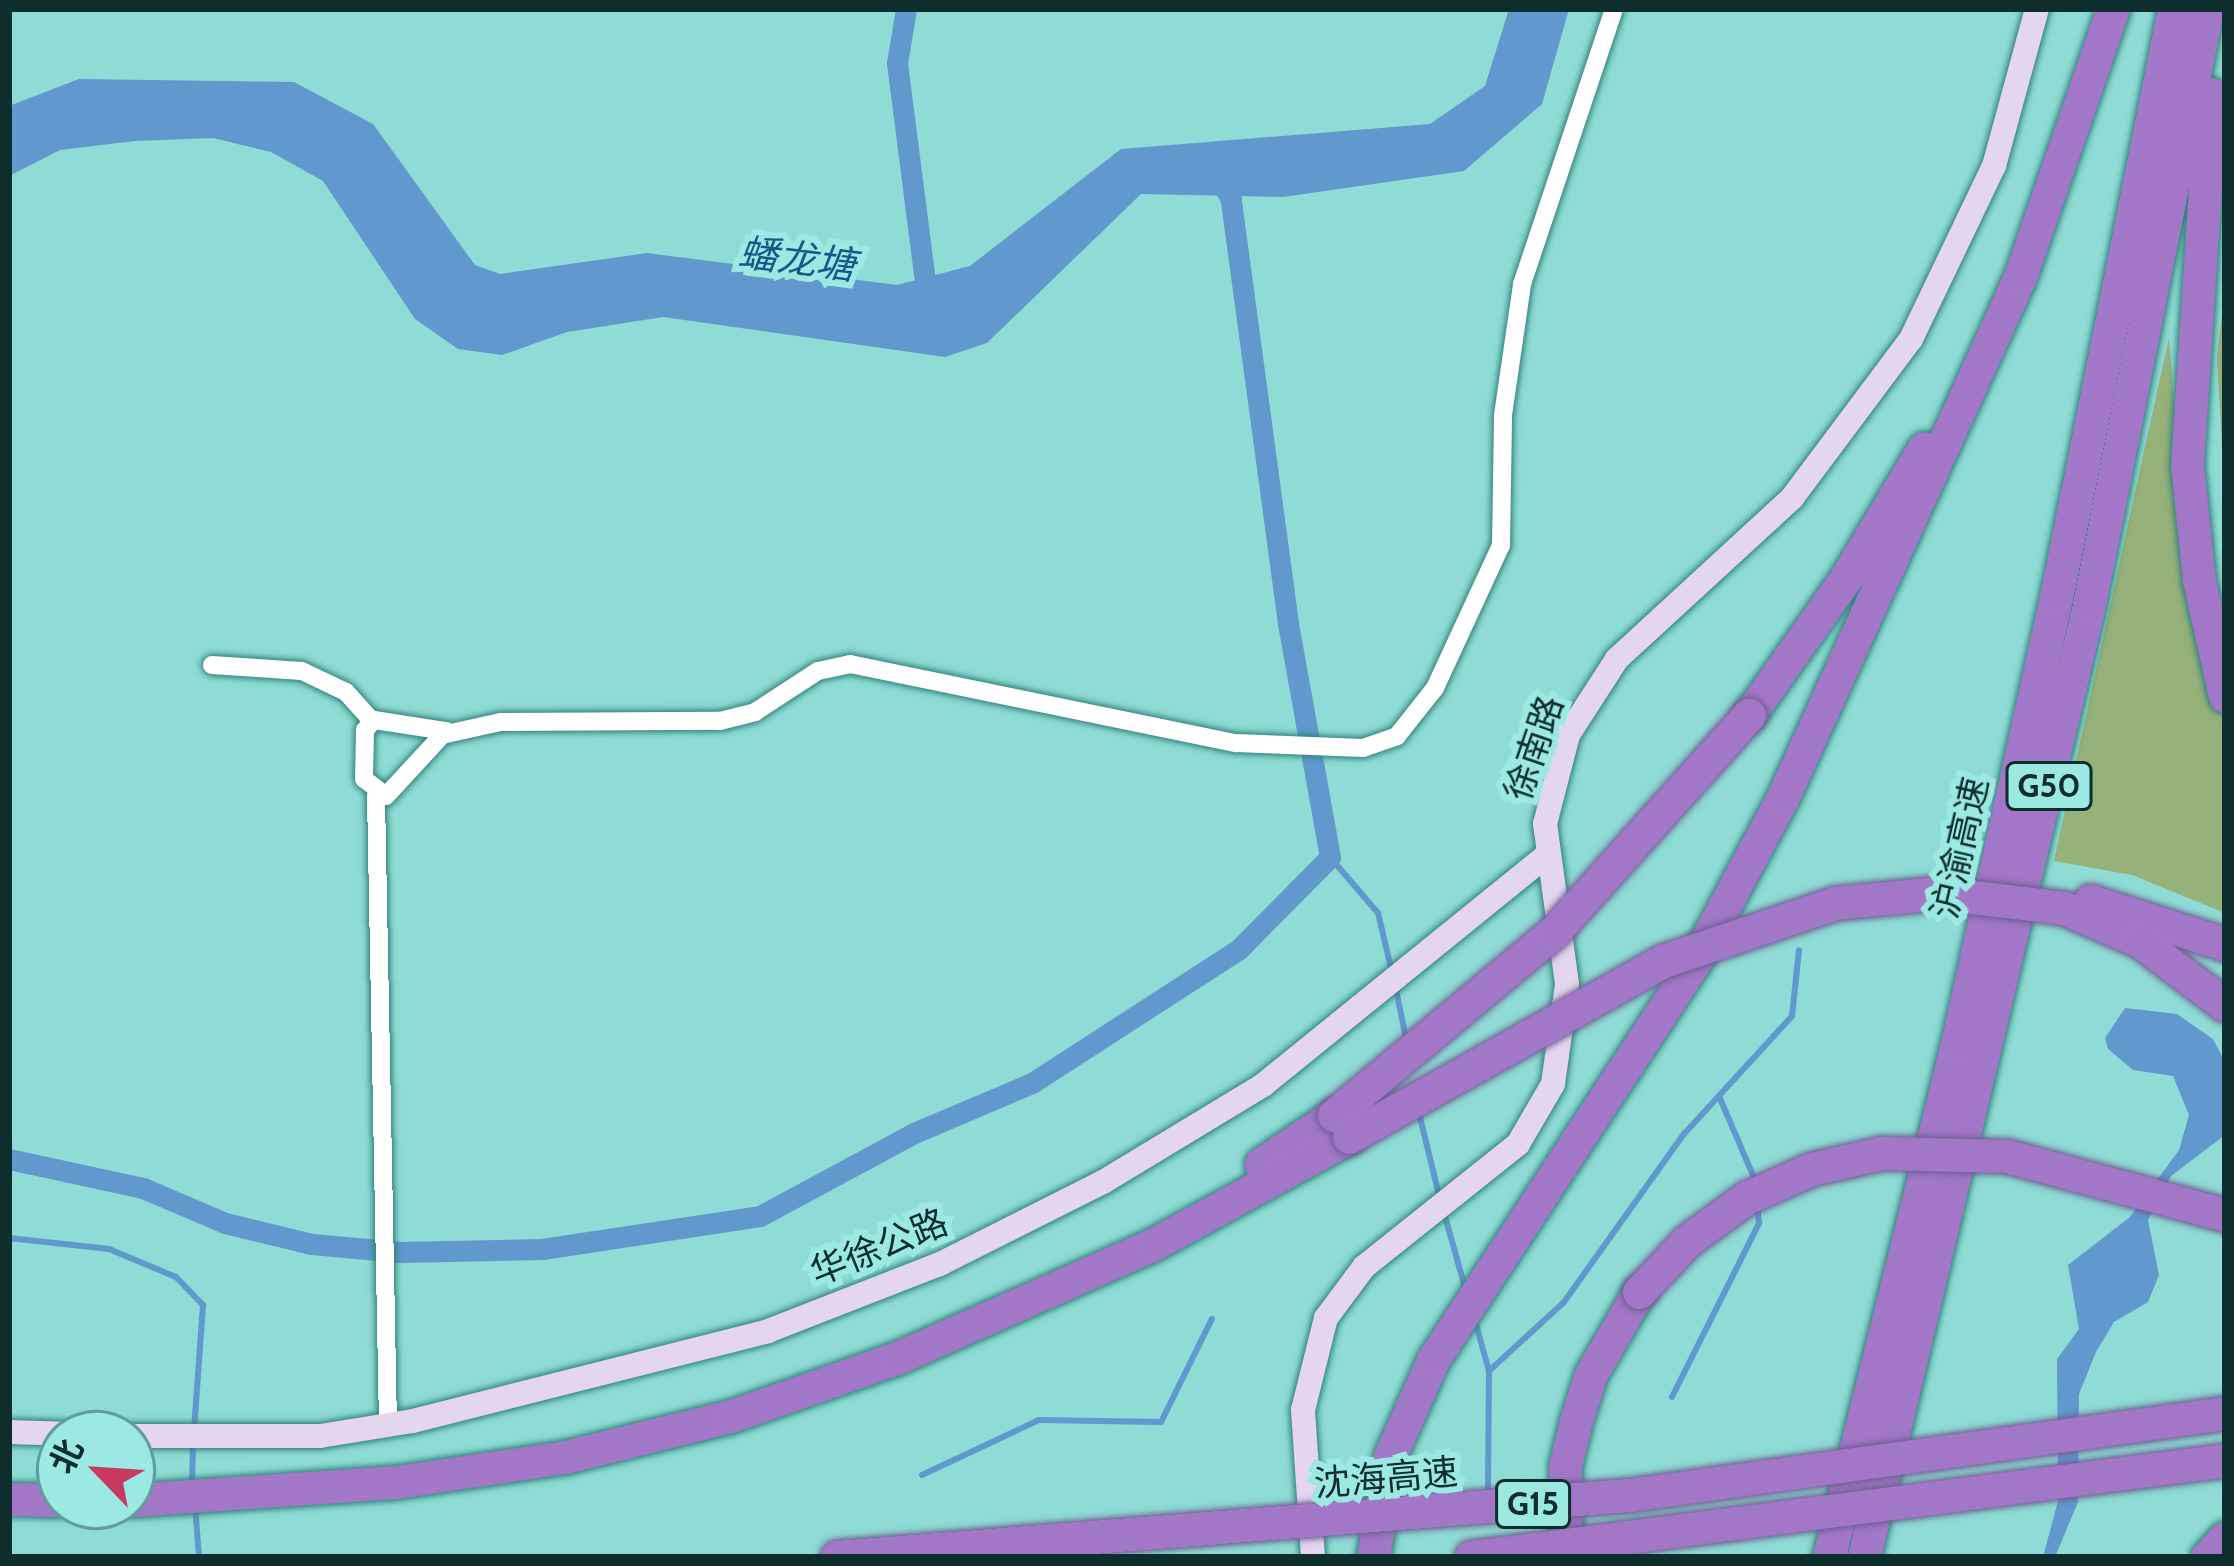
<!DOCTYPE html>
<meta charset="utf-8">
<style>
body{margin:0}
#map{position:relative;width:2234px;height:1566px;overflow:hidden;background:#8edcd5;font-family:Cabin,"Noto Sans SC",sans-serif}
div>[style]{position:absolute}
[style*='--x']{left:calc(var(--x)*1px);top:calc(var(--y)*1px);width:calc(var(--w)*1px);rotate:calc(var(--a)*1deg)}
.green>*{inset:0;background:#97b17a}
.water>*{inset:0;background:#6198cd}
.stream>*{height:6px;margin:-3px;padding:0 3px;transform-origin:3px;border-radius:3px;background:#6198cd}
.canal>*{height:21px;margin:-10.5px;padding:0 10.5px;transform-origin:10.5px;border-radius:10.5px;background:#6198cd}
.roads{filter:drop-shadow(0 0 3px #32827c) drop-shadow(0 0 3px #32827c)}
.street>*{height:18px;margin:-9px;padding:0 9px;transform-origin:9px;border-radius:9px;background:#fff}
.secondary>*{height:24px;margin:-12px;padding:0 12px;transform-origin:12px;border-radius:12px;background:#e3d6ee}
.highway>*{height:33px;margin:-16.5px;padding:0 16.5px;transform-origin:16.5px;border-radius:16.5px;background:#a377c7}
.bridges{filter:drop-shadow(0 0 3px #6e5d91) drop-shadow(0 0 3px #6e5d91)}
.highway-bridge>*{height:33px;margin:-16.5px;padding:0 16.5px;transform-origin:16.5px;border-radius:16.5px;background:#a377c7}
span{translate:-50% -50%;white-space:nowrap;text-align:center;line-height:1.15;-webkit-text-stroke:12px #9be9e2;paint-order:stroke}
.shield-label span{padding:3px 9px;background:#9be9e2;border:3px solid;border-radius:9px;-webkit-text-stroke-width:0}
.shield-label{font-size:33px;color:#0d2e2c;font-weight:700}
.street-label{font-size:36px;color:#0d2e2c}
.water-label{font-size:39px;color:#1b5588;font-style:italic}
.frame{position:absolute;inset:0;border:12px solid #0d2e2c;pointer-events:none}
.north{position:absolute;left:36px;top:1410px;width:120px;height:120px;box-sizing:border-box;background:#9be9e2;border:3px solid #629e99;border-radius:50%;rotate:295deg;font-size:33px;font-weight:700;line-height:48px;text-align:center;color:#0d2e2c}
.north::after{content:'';display:block;margin:auto;width:42px;height:54px;background:#c83960;clip-path:polygon(50% 0,100% 100%,50% 72%,0 100%)}
</style>
<div id="map">
<div class="green">
<div style="clip-path:polygon(2225px 287px,2225px 499px,2217px 358px)"></div>
<div style="clip-path:polygon(2169px 338px,2180px 474px,2225px 722px,2225px 913px,2132px 875px,2054px 861px)"></div>
</div>
<div class="water">
<div style="clip-path:polygon(1509px 9px,1569px 9px,1542px 104px,1464px 171px,1283px 197px,1141px 194px,987px 343px,945px 357px,663px 317px,567px 332px,502px 355px,458px 349px,415px 319px,323px 181px,271px 152px,213px 138px,135px 141px,60px 150px,9px 176px,9px 106px,79px 79px,294px 82px,373px 124px,475px 265px,500px 274px,647px 253px,897px 285px,970px 266px,1121px 149px,1430px 124px,1485px 86px)"></div>
<div style="clip-path:polygon(2125px 1008px,2177px 1014px,2213px 1039px,2225px 1062px,2225px 1135px,2171px 1176px,2148px 1220px,2159px 1275px,2148px 1302px,2114px 1322px,2096px 1352px,2079px 1394px,2078px 1502px,2055px 1557px,2043px 1557px,2058px 1501px,2057px 1359px,2079px 1329px,2068px 1265px,2130px 1217px,2179px 1150px,2189px 1115px,2173px 1076px,2133px 1070px,2108px 1049px,2105px 1038px)"></div>
</div>
<div class="stream">
<div style="--x:1330;--y:857;--w:74;--a:49.4"></div>
<div style="--x:1378;--y:913;--w:61;--a:76.7"></div>
<div style="--x:1395;--y:985;--w:59;--a:78.3"></div>
<div style="--x:1719;--y:1096;--w:91;--a:66.8"></div>
<div style="--x:1418;--y:1109;--w:89;--a:76.3"></div>
<div style="--x:1444;--y:1213;--w:77;--a:74.2"></div>
<div style="--x:9;--y:1238;--w:101;--a:6.3"></div>
<div style="--x:109;--y:1249;--w:73;--a:22.7"></div>
<div style="--x:176;--y:1277;--w:39;--a:46"></div>
<div style="--x:203;--y:1305;--w:126;--a:94.1"></div>
<div style="--x:1474;--y:1317;--w:56;--a:74.5"></div>
<div style="--x:1489;--y:1371;--w:123;--a:90.5"></div>
<div style="--x:1489;--y:1371;--w:102;--a:-42.6"></div>
<div style="--x:1564;--y:1302;--w:206;--a:-54.5"></div>
<div style="--x:1684;--y:1134;--w:160;--a:-47.5"></div>
<div style="--x:1792;--y:1016;--w:66;--a:-83.9"></div>
<div style="--x:1672;--y:1397;--w:195;--a:-63.4"></div>
<div style="--x:1759;--y:1223;--w:18;--a:-96"></div>
<div style="--x:922;--y:1475;--w:129;--a:-25.2"></div>
<div style="--x:1039;--y:1420;--w:122;--a:0.9"></div>
<div style="--x:1161;--y:1422;--w:115;--a:-63.7"></div>
<div style="--x:192;--y:1485;--w:41;--a:-88.6"></div>
<div style="--x:195;--y:1504;--w:53;--a:85.7"></div>
</div>
<div class="canal">
<div style="--x:906;--y:9;--w:55;--a:99.5"></div>
<div style="--x:897;--y:63;--w:245;--a:82.7"></div>
<div style="--x:9;--y:1159;--w:137;--a:12.2"></div>
<div style="--x:143;--y:1188;--w:89;--a:23.1"></div>
<div style="--x:225;--y:1223;--w:89;--a:13.6"></div>
<div style="--x:312;--y:1244;--w:88;--a:5.2"></div>
<div style="--x:400;--y:1252;--w:142;--a:-1.2"></div>
<div style="--x:542;--y:1249;--w:220;--a:-8.6"></div>
<div style="--x:760;--y:1216;--w:175;--a:-28.3"></div>
<div style="--x:914;--y:1133;--w:128;--a:-23"></div>
<div style="--x:1032;--y:1083;--w:247;--a:-32.9"></div>
<div style="--x:1239;--y:949;--w:129;--a:-45.3"></div>
<div style="--x:1330;--y:857;--w:238;--a:-100.2"></div>
<div style="--x:1288;--y:623;--w:428;--a:-97.7"></div>
<div style="--x:1231;--y:199;--w:32;--a:-120"></div>
</div>
<div class="roads">
<div class="street">
<div style="--x:212;--y:665;--w:90;--a:3.8"></div>
<div style="--x:302;--y:671;--w:49;--a:25.5"></div>
<div style="--x:346;--y:692;--w:39;--a:48"></div>
<div style="--x:374;--y:720;--w:73;--a:8.7"></div>
<div style="--x:446;--y:731;--w:88;--a:132.7"></div>
<div style="--x:386;--y:796;--w:28;--a:-142"></div>
<div style="--x:364;--y:779;--w:49;--a:-88.8"></div>
<div style="--x:365;--y:730;--w:13;--a:-48"></div>
<div style="--x:446;--y:734;--w:56;--a:-12.3"></div>
<div style="--x:501;--y:722;--w:219;--a:-0.3"></div>
<div style="--x:720;--y:721;--w:36;--a:-14"></div>
<div style="--x:755;--y:712;--w:75;--a:-33.1"></div>
<div style="--x:818;--y:671;--w:33;--a:-12"></div>
<div style="--x:850;--y:664;--w:394;--a:11.6"></div>
<div style="--x:1236;--y:743;--w:127;--a:2.3"></div>
<div style="--x:1363;--y:748;--w:36;--a:-19"></div>
<div style="--x:1397;--y:736;--w:61;--a:-51.6"></div>
<div style="--x:1435;--y:688;--w:157;--a:-65.2"></div>
<div style="--x:1501;--y:545;--w:130;--a:-89.1"></div>
<div style="--x:1503;--y:415;--w:132;--a:-81.7"></div>
<div style="--x:1522;--y:284;--w:290;--a:-71.5"></div>
<div style="--x:376;--y:795;--w:630;--a:88.91"></div>
</div>
<div class="secondary">
<div style="--x:9;--y:1432;--w:64;--a:1.8"></div>
<div style="--x:132;--y:1436;--w:188;--a:0"></div>
<div style="--x:320;--y:1436;--w:94;--a:-9.2"></div>
<div style="--x:413;--y:1421;--w:366;--a:-14.2"></div>
<div style="--x:768;--y:1331;--w:185;--a:-21.3"></div>
<div style="--x:940;--y:1264;--w:182;--a:-26.7"></div>
<div style="--x:1103;--y:1182;--w:187;--a:-31.2"></div>
<div style="--x:1263;--y:1085;--w:363;--a:-39"></div>
<div style="--x:1313;--y:1557;--w:147;--a:-93.9"></div>
<div style="--x:1303;--y:1410;--w:95;--a:-76"></div>
<div style="--x:1326;--y:1318;--w:64;--a:-53.3"></div>
<div style="--x:1364;--y:1267;--w:197;--a:-38.6"></div>
<div style="--x:1518;--y:1144;--w:69;--a:-59.7"></div>
<div style="--x:1553;--y:1084;--w:101;--a:-82"></div>
<div style="--x:1567;--y:984;--w:162;--a:-97.8"></div>
<div style="--x:1545;--y:824;--w:92;--a:-75.5"></div>
<div style="--x:1568;--y:735;--w:90;--a:-57.2"></div>
<div style="--x:1617;--y:659;--w:238;--a:-42.6"></div>
<div style="--x:1792;--y:498;--w:199;--a:-53.2"></div>
<div style="--x:1911;--y:339;--w:192;--a:-64.4"></div>
<div style="--x:1994;--y:166;--w:163;--a:-74.7"></div>
</div>
<div class="highway">
<div style="--x:2211;--y:94;--w:371;--a:93.7"></div>
<div style="--x:2187;--y:464;--w:117;--a:84.1"></div>
<div style="--x:2199;--y:580;--w:119;--a:77.4"></div>
<div style="--x:1749;--y:715;--w:164;--a:-54.7"></div>
<div style="--x:1844;--y:581;--w:155;--a:-59"></div>
<div style="--x:1261;--y:1164;--w:88;--a:-33.9"></div>
<div style="--x:9;--y:1499;--w:51;--a:1.1"></div>
<div style="--x:132;--y:1500;--w:265;--a:-3.9"></div>
<div style="--x:396;--y:1482;--w:171;--a:-8.4"></div>
<div style="--x:565;--y:1457;--w:171;--a:-13.9"></div>
<div style="--x:731;--y:1416;--w:176;--a:-19.3"></div>
<div style="--x:897;--y:1358;--w:279;--a:-23.9"></div>
<div style="--x:1152;--y:1245;--w:225;--a:-28.7"></div>
<div style="--x:1373;--y:1557;--w:102;--a:-80.4"></div>
<div style="--x:1390;--y:1456;--w:105;--a:-65.9"></div>
<div style="--x:1433;--y:1360;--w:475;--a:-56.7"></div>
<div style="--x:1694;--y:963;--w:188;--a:-61.8"></div>
<div style="--x:1783;--y:797;--w:571;--a:-65.5"></div>
<div style="--x:2020;--y:277;--w:284;--a:-70.9"></div>
<div style="--x:1566;--y:1557;--w:91;--a:-90.6"></div>
<div style="--x:1565;--y:1466;--w:46;--a:-76.3"></div>
<div style="--x:1576;--y:1421;--w:49;--a:-72.3"></div>
<div style="--x:1591;--y:1374;--w:95;--a:-59.7"></div>
<div style="--x:1829;--y:1557;--w:529;--a:-75.99"></div>
<div style="--x:1957;--y:1044;--w:457;--a:-77.5"></div>
<div style="--x:2056;--y:598;--w:601;--a:-78.67"></div>
<div style="--x:1864;--y:1557;--w:978;--a:-76.7"></div>
<div style="--x:2089;--y:605;--w:608;--a:-78.8"></div>
<div style="--x:2207;--y:1557;--w:26;--a:-47"></div>
</div>
</div>
<div class="bridges">
<div class="highway-bridge">
<div style="--x:2090;--y:901;--w:142;--a:17.7"></div>
<div style="--x:1334;--y:1115;--w:286;--a:-39.8"></div>
<div style="--x:1554;--y:932;--w:292;--a:-48.1"></div>
<div style="--x:1349;--y:1137;--w:360;--a:-29.3"></div>
<div style="--x:1663;--y:961;--w:182;--a:-18.6"></div>
<div style="--x:1835;--y:903;--w:104;--a:-5.5"></div>
<div style="--x:1939;--y:893;--w:126;--a:6.8"></div>
<div style="--x:2064;--y:908;--w:83;--a:23.5"></div>
<div style="--x:2140;--y:941;--w:106;--a:37"></div>
<div style="--x:1639;--y:1292;--w:70;--a:-46.7"></div>
<div style="--x:1687;--y:1241;--w:73;--a:-36.1"></div>
<div style="--x:1746;--y:1198;--w:71;--a:-24"></div>
<div style="--x:1811;--y:1169;--w:73;--a:-12.7"></div>
<div style="--x:1882;--y:1153;--w:125;--a:1.4"></div>
<div style="--x:2007;--y:1156;--w:226;--a:15.1"></div>
<div style="--x:837;--y:1557;--w:794;--a:-4.48"></div>
<div style="--x:1629;--y:1495;--w:602;--a:-7.83"></div>
<div style="--x:1471;--y:1557;--w:760;--a:-7.33"></div>
</div>
</div>
<div class="shield-label">
<span style="left:2049px;top:786px">G50</span>
<span style="left:1533px;top:1504px">G15</span>
</div>
<div class="street-label">
<span style="left:1534px;top:748px;rotate:-71deg">徐南路</span>
<span style="left:1960px;top:848px;rotate:-77deg">沪渝高速</span>
<span style="left:879px;top:1247px;rotate:-22deg">华徐公路</span>
<span style="left:1386px;top:1478px;rotate:-5deg">沈海高速</span>
</div>
<div class="water-label">
<span style="left:797px;top:259px;rotate:7deg">蟠龙塘</span>
</div>
<div class="frame"></div>
<div class="north">北</div>
</div>
